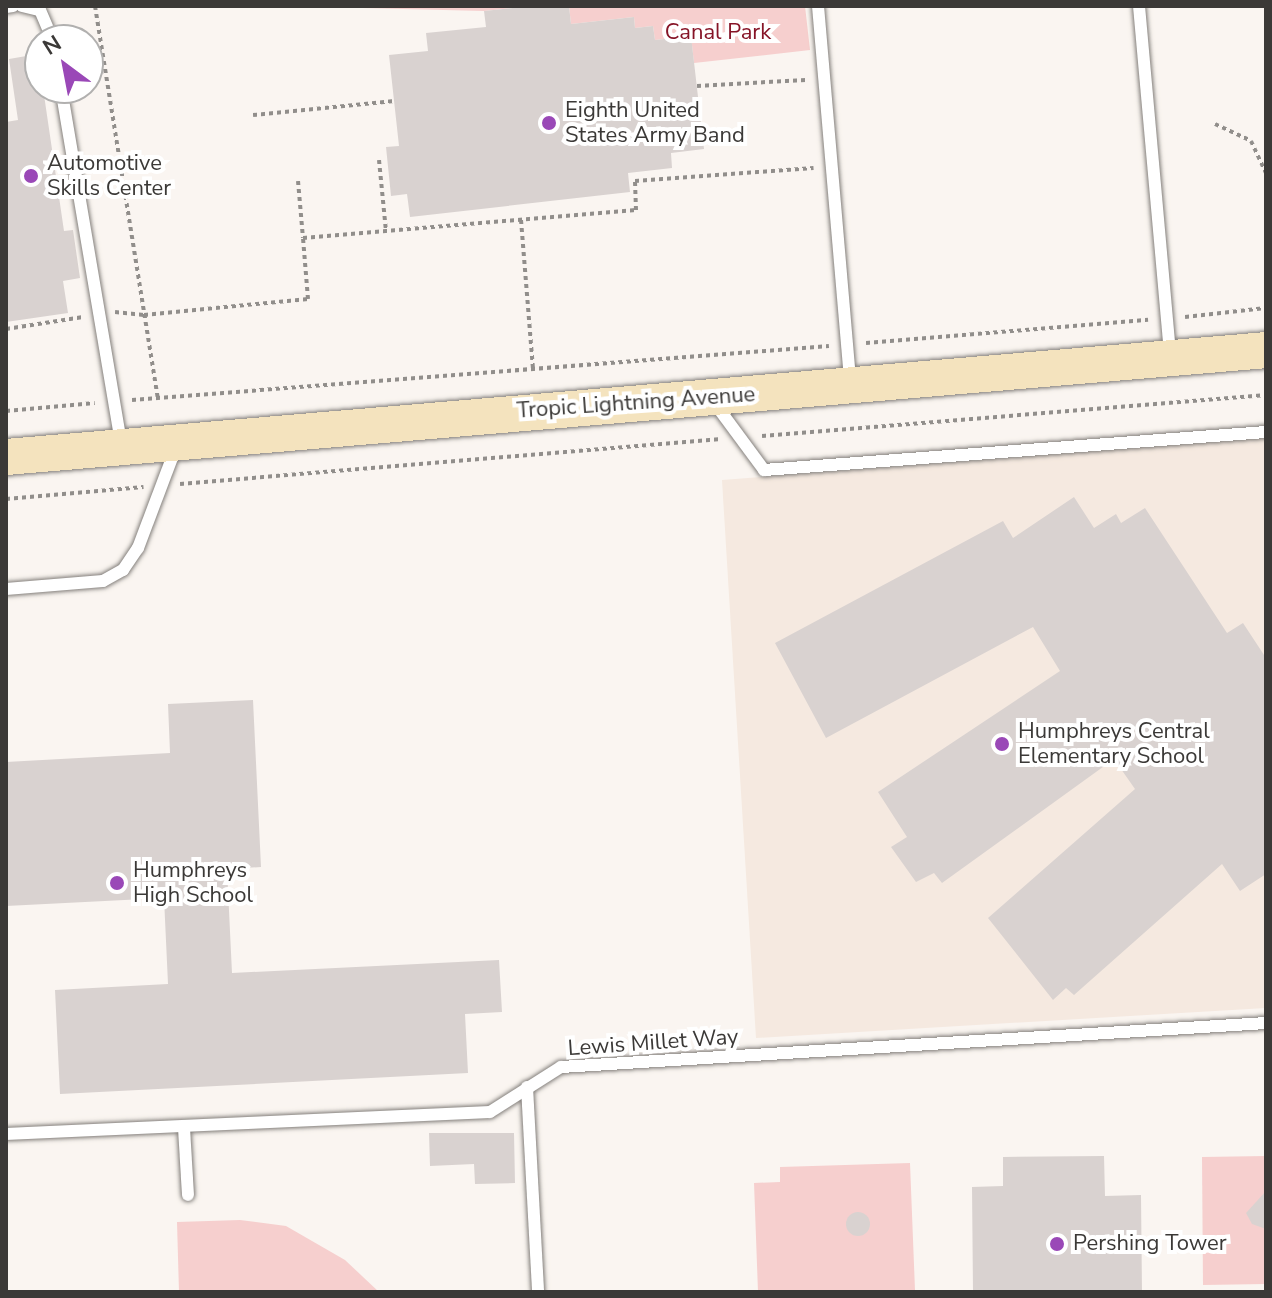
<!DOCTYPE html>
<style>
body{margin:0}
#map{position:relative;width:1272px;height:1298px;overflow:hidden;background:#faf5f1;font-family:"Nunito Sans",sans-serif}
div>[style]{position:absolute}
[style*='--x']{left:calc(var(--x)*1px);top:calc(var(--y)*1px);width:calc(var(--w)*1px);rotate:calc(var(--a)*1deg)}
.built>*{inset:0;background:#f5e9e0}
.green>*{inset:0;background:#f6cfce}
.building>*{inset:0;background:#d9d2d0}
.round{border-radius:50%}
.path>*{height:4px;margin-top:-2px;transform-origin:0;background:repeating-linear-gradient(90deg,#918e8b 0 4px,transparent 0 8px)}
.roads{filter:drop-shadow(0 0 2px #84807c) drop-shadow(0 0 2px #84807c)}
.lane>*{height:12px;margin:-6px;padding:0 6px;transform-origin:6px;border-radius:6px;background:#fff}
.secondary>*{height:36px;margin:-18px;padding:0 18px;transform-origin:18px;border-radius:18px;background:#f4e3be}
.dots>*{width:22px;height:22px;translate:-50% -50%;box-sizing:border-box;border:4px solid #fff;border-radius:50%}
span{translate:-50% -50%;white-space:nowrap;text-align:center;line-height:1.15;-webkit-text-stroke:8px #fff;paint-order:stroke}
.park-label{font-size:22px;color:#861427}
.poi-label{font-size:22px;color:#3b3937}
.left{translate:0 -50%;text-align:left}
.street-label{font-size:22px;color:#3b3937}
.frame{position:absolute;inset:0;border:8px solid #3b3937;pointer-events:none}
.north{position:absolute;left:24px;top:24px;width:80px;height:80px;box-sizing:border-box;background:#fff;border:2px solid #b1b0af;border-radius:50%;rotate:328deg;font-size:22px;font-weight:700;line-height:32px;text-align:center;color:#3b3937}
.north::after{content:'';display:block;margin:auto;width:28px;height:36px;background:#9a48b7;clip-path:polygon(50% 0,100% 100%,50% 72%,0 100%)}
</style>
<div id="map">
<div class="built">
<div style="clip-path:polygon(1266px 438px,1266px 1008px,756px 1038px,722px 480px)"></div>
</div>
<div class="green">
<div style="clip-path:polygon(281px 6px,531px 6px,484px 11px)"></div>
<div style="clip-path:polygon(569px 6px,805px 6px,810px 50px,694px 63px,691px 36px,655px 40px,653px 26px,635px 28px,634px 17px,571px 24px)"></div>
<div style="clip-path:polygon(1266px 1156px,1266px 1284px,1203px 1285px,1202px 1157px)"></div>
<div style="clip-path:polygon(910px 1163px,915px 1290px,758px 1292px,754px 1183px,780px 1182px,780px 1167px)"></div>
<div style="clip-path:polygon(240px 1220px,286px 1226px,345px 1260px,379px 1292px,179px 1292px,177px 1222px)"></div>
</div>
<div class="building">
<div style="clip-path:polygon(531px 6px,569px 6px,571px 24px,634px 17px,635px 28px,653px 26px,655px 40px,691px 36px,704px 149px,671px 153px,672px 168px,628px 173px,630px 192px,410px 217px,407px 194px,391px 196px,386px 147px,399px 146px,389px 55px,428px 51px,426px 33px,486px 27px,484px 11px)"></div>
<div style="clip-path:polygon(38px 54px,64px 231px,73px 230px,80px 278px,63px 281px,68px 313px,6px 322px,6px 122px,18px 120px,9px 59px)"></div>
<div style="clip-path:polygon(1074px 497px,1094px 528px,1116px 514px,1121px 523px,1145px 508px,1227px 633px,1243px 623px,1266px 658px,1266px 874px,1240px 891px,1222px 864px,1074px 995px,1066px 988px,1053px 1000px,988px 918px,1135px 789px,1114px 759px,942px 883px,934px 873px,916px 882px,891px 847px,907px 837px,878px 792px,1060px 671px,1033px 627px,826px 738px,775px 643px,1003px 521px,1013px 538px)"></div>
<div style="clip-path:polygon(253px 700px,261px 867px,227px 869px,232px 973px,499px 960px,502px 1012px,465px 1014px,468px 1073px,60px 1094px,55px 990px,168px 984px,164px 898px,6px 906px,6px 762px,170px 753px,168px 704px)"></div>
<div style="clip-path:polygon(429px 1133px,514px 1133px,515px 1183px,475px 1184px,474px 1164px,430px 1166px)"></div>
<div style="clip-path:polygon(1104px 1156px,1105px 1196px,1141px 1195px,1142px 1292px,973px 1292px,972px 1187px,1003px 1186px,1003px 1157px)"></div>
<div style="clip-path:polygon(1266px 1191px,1266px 1229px,1252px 1224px,1246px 1213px)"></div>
<div class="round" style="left:846px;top:1212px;width:24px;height:24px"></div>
</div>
<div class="path">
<div style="--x:95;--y:6;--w:399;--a:80.9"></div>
<div style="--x:456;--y:6;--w:30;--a:0"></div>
<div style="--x:697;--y:86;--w:109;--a:-3.2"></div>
<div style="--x:253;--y:115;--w:142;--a:-5.7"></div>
<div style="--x:1215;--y:124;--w:40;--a:25"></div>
<div style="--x:1251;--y:141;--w:35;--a:65"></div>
<div style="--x:379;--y:160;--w:71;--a:84.4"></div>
<div style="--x:298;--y:181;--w:57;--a:85"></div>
<div style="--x:521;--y:220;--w:149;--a:85.4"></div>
<div style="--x:115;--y:312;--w:29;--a:6"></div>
<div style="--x:144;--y:315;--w:165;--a:-5.6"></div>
<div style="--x:308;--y:299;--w:61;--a:-94.7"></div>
<div style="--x:303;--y:238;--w:334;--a:-4.8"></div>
<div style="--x:636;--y:210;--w:29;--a:-92"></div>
<div style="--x:635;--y:181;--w:179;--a:-4.2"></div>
<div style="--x:1185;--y:317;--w:81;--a:-6.3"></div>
<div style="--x:6;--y:329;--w:78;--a:-8.9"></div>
<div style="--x:866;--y:343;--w:283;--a:-4.7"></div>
<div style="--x:132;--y:400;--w:699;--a:-4.43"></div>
<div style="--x:6;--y:411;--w:89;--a:-5.1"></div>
<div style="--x:762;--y:436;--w:506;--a:-4.65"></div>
<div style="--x:180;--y:484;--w:543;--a:-4.75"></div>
<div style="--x:6;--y:499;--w:138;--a:-5"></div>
</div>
<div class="roads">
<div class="lane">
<div style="--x:22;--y:6;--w:18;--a:13"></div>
<div style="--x:40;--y:10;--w:33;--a:67"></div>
<div style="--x:818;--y:6;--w:376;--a:85.1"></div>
<div style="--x:1139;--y:6;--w:351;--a:84.9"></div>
<div style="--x:6;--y:7;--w:7;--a:-8"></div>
<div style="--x:61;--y:88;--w:361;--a:80.4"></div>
<div style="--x:713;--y:401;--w:86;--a:53.5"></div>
<div style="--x:764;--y:470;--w:503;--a:-4.33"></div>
<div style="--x:6;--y:589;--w:97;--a:-4.7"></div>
<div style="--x:103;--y:581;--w:23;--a:-29"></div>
<div style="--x:123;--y:570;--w:27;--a:-56"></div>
<div style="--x:138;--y:548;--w:110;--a:-69.3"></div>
<div style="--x:527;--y:1087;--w:205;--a:86.9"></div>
<div style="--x:184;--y:1128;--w:67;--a:86.6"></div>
<div style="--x:6;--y:1134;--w:484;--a:-2.6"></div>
<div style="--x:490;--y:1112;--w:84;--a:-32.4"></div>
<div style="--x:561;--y:1067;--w:706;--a:-3.57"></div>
</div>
<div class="secondary">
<div style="--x:6;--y:457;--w:1265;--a:-4.85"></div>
</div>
</div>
<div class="dots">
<div style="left:549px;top:123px;background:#9a48b7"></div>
<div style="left:31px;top:176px;background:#9a48b7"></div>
<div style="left:1002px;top:744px;background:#9a48b7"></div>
<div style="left:117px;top:883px;background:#9a48b7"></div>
<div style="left:1057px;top:1244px;background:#9a48b7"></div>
</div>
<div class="park-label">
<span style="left:718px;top:33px">Canal Park</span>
</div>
<div class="poi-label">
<span class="left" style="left:565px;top:123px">Eighth United<br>States Army Band</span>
<span class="left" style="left:47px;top:176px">Automotive<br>Skills Center</span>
<span class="left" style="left:1018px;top:744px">Humphreys Central<br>Elementary School</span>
<span class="left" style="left:133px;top:883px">Humphreys<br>High School</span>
<span class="left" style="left:1073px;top:1244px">Pershing Tower</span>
</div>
<div class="street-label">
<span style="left:636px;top:403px;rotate:-4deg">Tropic Lightning Avenue</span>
<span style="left:653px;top:1043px;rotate:-4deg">Lewis Millet Way</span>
</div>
<div class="frame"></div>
<div class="north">N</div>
</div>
